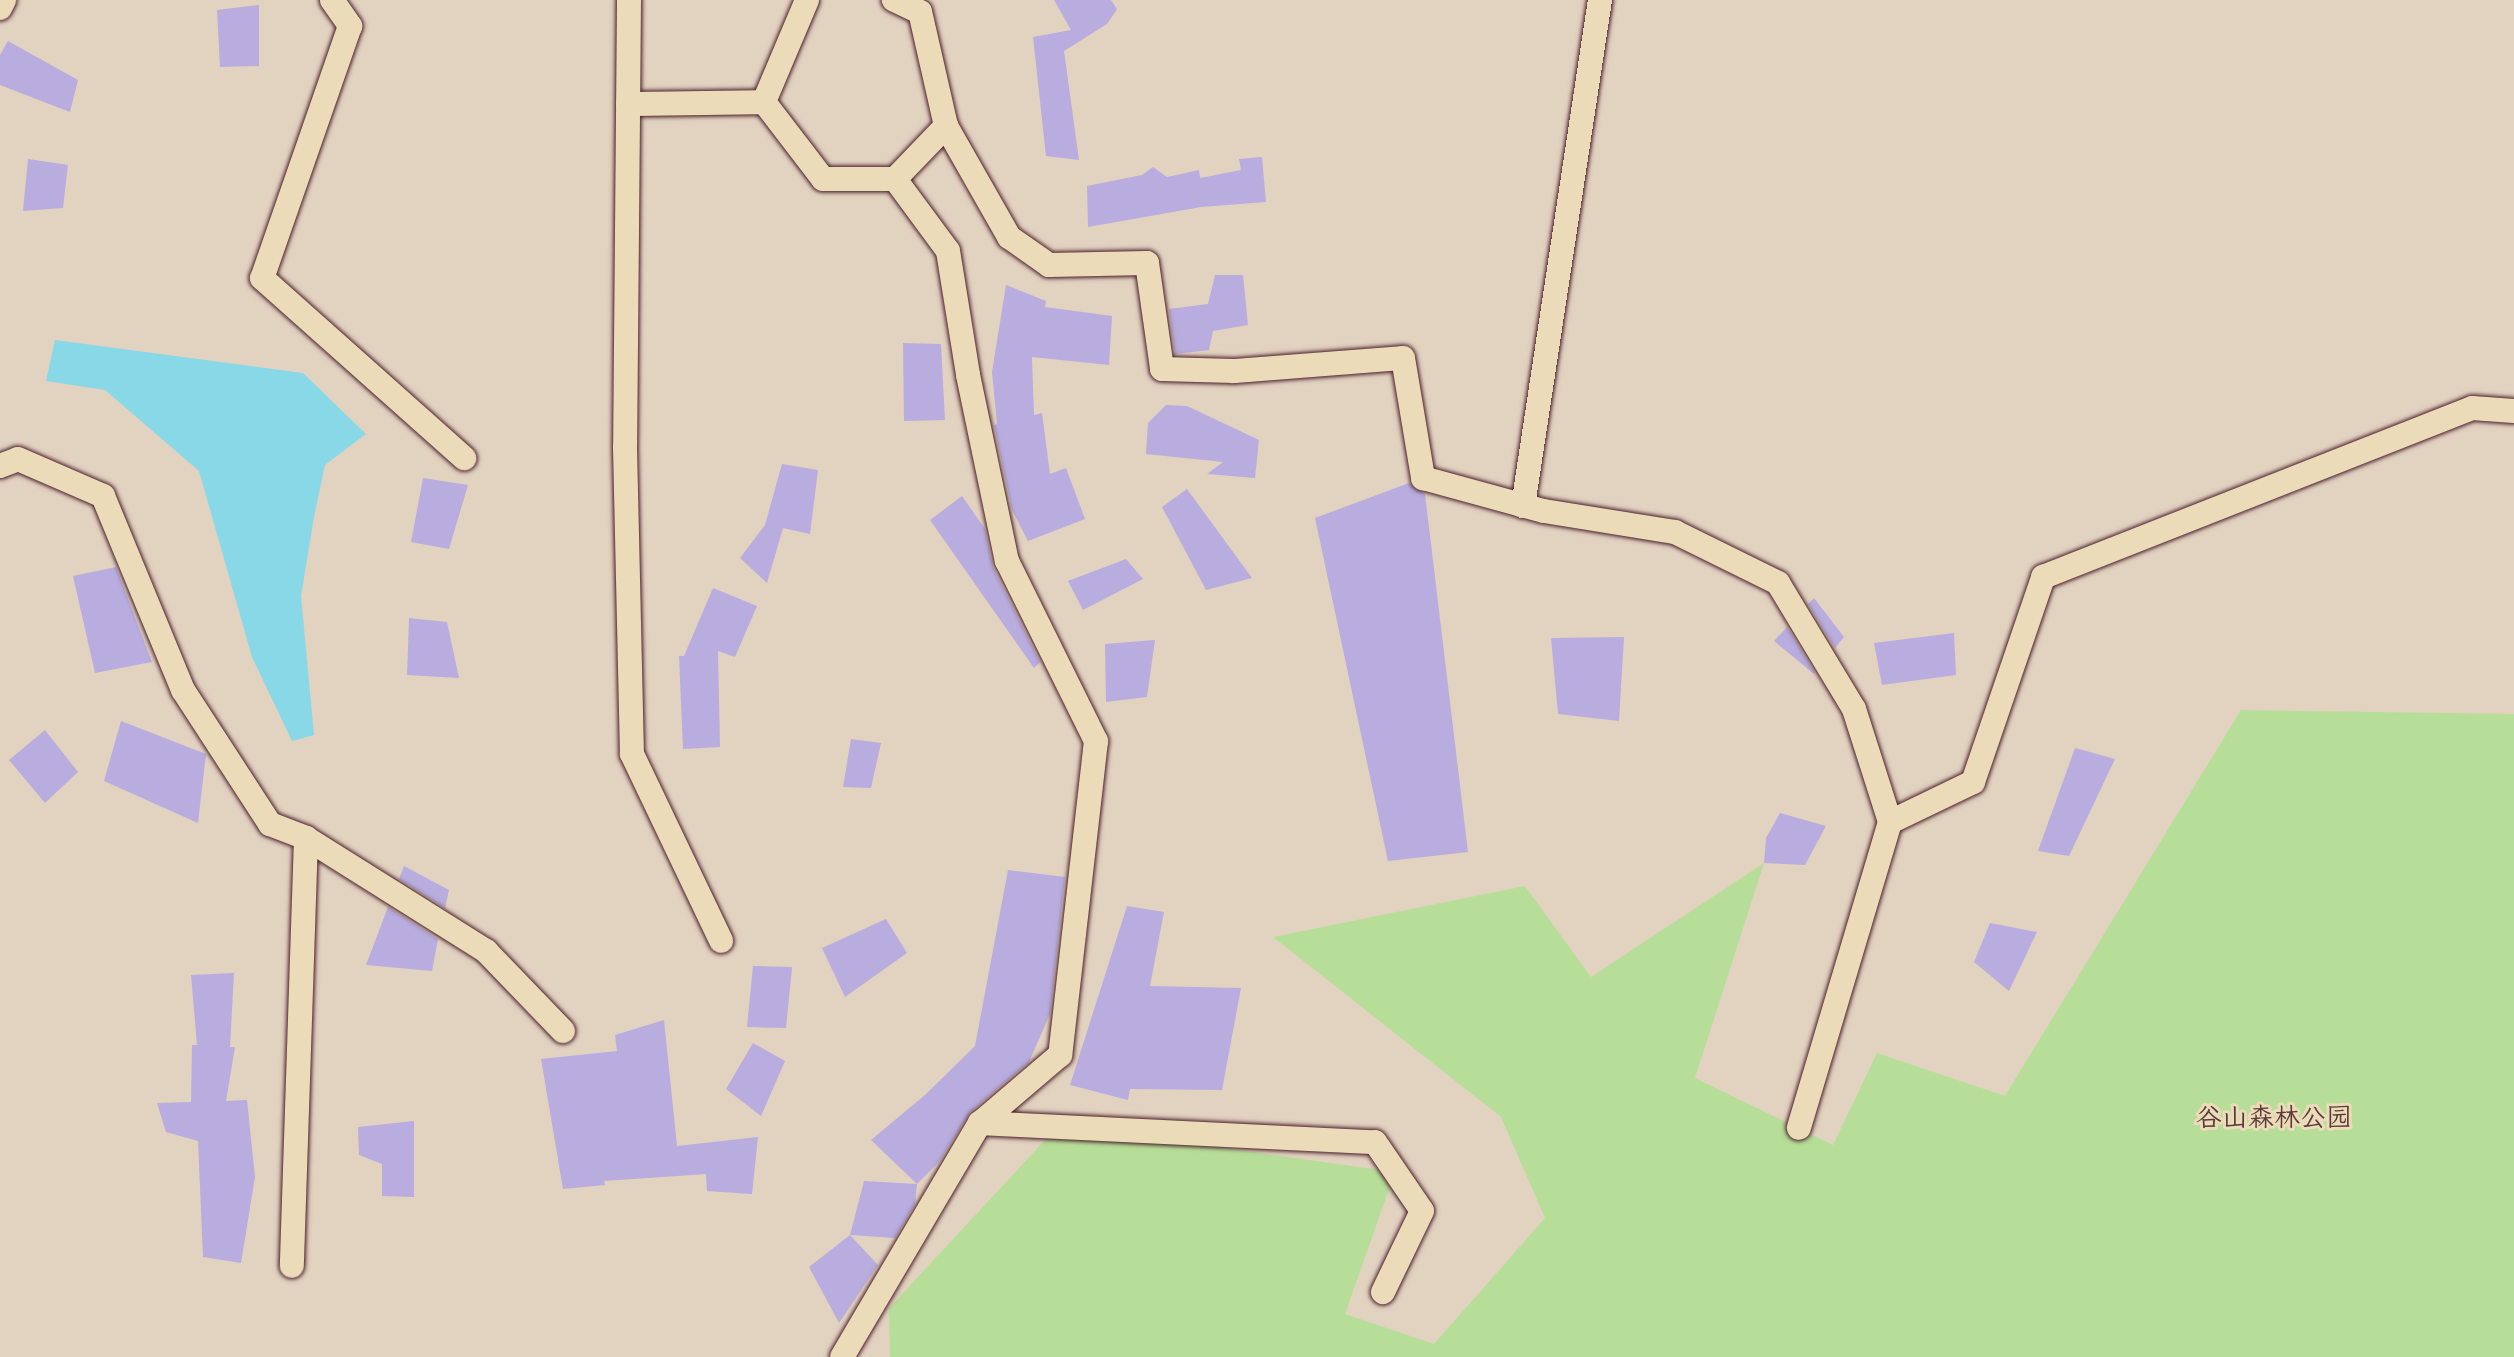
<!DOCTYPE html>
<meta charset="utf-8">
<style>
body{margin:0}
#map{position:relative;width:2514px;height:1357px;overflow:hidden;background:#e2d2c0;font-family:Delius,"LXGW WenKai TC",sans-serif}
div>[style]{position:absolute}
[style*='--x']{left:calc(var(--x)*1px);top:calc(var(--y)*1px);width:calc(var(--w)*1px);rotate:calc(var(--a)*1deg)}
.green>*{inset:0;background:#b7de99}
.water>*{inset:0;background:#89d8e7}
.building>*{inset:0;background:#b8adde}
.roads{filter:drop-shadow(0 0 2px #4a1f2b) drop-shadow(0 0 2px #4a1f2b)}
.minor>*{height:24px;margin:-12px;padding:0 12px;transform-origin:12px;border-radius:12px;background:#ecdbb8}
span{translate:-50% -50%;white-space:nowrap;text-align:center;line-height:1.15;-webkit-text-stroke:6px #ecdbb8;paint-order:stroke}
.park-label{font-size:26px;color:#5a3c3c}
</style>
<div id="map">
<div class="green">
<div style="clip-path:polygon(2241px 710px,2514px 714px,2514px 1357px,890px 1357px,889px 1308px,1059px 1125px,1395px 1172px,1345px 1314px,1434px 1344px,1545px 1218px,1501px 1117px,1273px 937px,1525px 886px,1591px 977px,1764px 863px,1695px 1078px,1833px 1145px,1877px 1053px,2005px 1096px)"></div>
</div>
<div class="water">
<div style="clip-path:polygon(55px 340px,303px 373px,366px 434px,325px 465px,314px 517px,301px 596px,314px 735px,292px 741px,252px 657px,199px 471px,105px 390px,46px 381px)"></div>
</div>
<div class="building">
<div style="clip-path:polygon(1054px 0,1111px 0,1117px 9px,1107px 24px,1064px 51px,1079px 160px,1046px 156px,1033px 37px,1071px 30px)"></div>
<div style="clip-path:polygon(259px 5px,259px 66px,220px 67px,217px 10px)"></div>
<div style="clip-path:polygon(8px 41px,78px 80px,70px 112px,0 85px,0 55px)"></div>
<div style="clip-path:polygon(1262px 157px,1266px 202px,1201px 207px,1088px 227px,1087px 186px,1142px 175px,1153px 167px,1167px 177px,1199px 170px,1200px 178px,1241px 170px,1239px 159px)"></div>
<div style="clip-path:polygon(28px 159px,68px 165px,63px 208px,23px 211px)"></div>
<div style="clip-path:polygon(1215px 275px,1243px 275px,1248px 325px,1213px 331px,1209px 350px,1175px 354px,1169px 309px,1208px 304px)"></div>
<div style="clip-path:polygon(1006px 285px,1046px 301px,1045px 307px,1112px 316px,1109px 365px,1032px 357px,1034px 415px,1042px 413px,1050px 474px,1066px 468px,1085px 519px,1028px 541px,1012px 510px,994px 425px,997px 424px,992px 372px)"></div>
<div style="clip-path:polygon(903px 343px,941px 344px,945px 420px,904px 421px)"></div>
<div style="clip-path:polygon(1166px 405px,1187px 406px,1259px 440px,1255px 478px,1207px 474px,1223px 462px,1146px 454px,1148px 423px)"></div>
<div style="clip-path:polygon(782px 464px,818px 470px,810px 534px,783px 528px,767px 583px,740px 558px,765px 525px)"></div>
<div style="clip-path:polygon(423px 478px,468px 485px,449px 549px,411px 542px)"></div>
<div style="clip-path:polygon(1409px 483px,1425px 494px,1468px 852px,1388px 861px,1315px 518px)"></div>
<div style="clip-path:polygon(1187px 489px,1252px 578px,1206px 590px,1162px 507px)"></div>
<div style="clip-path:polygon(962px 496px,985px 529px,993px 567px,1040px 662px,1034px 668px,930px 520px)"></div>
<div style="clip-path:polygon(1126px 559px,1143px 579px,1083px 610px,1068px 581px)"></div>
<div style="clip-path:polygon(116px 567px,152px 662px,95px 673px,73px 576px)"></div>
<div style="clip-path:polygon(713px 588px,757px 606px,735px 657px,718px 651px,720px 747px,683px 749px,679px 656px,684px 656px)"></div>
<div style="clip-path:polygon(1814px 598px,1844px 637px,1835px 648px,1808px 604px)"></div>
<div style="clip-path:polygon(409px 618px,447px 622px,459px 678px,407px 675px)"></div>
<div style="clip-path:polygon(1787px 627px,1815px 673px,1814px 674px,1774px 641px)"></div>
<div style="clip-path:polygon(1954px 633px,1956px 675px,1882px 685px,1874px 643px)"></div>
<div style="clip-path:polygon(1624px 637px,1619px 721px,1558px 714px,1551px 638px)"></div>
<div style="clip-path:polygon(1155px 640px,1147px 697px,1106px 702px,1105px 644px)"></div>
<div style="clip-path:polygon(121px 721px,206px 754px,198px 823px,104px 781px)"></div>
<div style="clip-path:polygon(45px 730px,78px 772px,45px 803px,9px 760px)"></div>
<div style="clip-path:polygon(851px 739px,881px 743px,871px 788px,843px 787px)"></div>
<div style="clip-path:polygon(2075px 748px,2115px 759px,2069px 856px,2038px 851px)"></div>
<div style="clip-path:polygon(1780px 813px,1826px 826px,1805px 865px,1764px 863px,1766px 838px)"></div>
<div style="clip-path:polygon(404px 866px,449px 890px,445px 908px,399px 879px)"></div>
<div style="clip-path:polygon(1008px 870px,1065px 877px,1050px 1014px,1029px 1062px,970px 1112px,939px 1162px,917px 1184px,871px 1140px,925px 1095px,975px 1046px)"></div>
<div style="clip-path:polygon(1127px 906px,1164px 912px,1150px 986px,1241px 988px,1222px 1090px,1130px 1089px,1128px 1100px,1070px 1085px)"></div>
<div style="clip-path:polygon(388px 907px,438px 939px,432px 971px,366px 965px)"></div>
<div style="clip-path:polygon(886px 919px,907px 953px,845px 997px,822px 948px)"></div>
<div style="clip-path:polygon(1990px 923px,2037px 932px,2009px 991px,1974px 962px)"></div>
<div style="clip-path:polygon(753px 966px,792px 967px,786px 1028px,747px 1027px)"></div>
<div style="clip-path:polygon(234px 973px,230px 1047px,235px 1047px,226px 1101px,247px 1100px,255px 1177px,241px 1263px,203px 1257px,198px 1141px,166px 1132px,157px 1103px,191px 1102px,192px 1045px,197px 1045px,191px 975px)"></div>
<div style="clip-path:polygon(664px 1020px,677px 1146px,758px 1137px,752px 1194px,707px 1191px,706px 1174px,604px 1181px,605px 1185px,563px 1189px,541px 1059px,617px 1051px,615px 1035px)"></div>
<div style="clip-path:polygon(753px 1043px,785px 1061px,761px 1116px,726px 1089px)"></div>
<div style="clip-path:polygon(414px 1121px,414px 1197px,382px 1196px,382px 1164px,359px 1155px,358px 1127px)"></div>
<div style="clip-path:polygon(864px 1181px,917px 1184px,915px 1204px,895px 1238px,850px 1235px)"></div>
<div style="clip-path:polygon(850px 1235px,878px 1265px,839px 1323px,809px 1267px)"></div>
</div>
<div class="roads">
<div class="minor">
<div style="--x:332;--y:0;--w:32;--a:55"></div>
<div style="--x:350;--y:26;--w:267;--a:109.2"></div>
<div style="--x:262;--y:278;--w:271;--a:41.7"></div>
<div style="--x:629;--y:0;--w:447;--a:90.5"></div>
<div style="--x:625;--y:447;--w:307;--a:88.7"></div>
<div style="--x:632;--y:754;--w:207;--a:64.5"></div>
<div style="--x:807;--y:0;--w:111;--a:112.9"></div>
<div style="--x:764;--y:102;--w:97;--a:52.5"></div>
<div style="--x:823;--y:179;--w:72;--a:0"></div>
<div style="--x:895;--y:179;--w:74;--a:-46.1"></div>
<div style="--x:946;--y:126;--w:117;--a:-102.8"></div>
<div style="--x:920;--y:12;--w:29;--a:-155"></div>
<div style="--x:0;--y:8;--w:9;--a:-63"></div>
<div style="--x:628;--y:104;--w:136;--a:-0.8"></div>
<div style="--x:946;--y:126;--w:128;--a:60.4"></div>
<div style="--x:1009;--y:237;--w:49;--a:35"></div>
<div style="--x:1049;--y:265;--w:98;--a:-1.2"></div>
<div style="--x:1147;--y:263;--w:107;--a:81.9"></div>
<div style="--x:1162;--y:369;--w:72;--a:1.6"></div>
<div style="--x:1234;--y:371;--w:169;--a:-4.4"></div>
<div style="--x:1403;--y:358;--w:122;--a:80.5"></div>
<div style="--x:1423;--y:478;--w:125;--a:15.3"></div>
<div style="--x:1544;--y:511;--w:133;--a:9.1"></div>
<div style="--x:1675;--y:532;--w:115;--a:26.3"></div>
<div style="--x:1778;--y:583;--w:147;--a:58.9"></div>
<div style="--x:1854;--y:709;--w:119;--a:72.3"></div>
<div style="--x:1890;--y:822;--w:319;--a:106.6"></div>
<div style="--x:895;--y:179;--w:89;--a:53.6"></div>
<div style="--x:948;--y:251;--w:126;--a:80.8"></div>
<div style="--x:968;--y:375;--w:190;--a:78.2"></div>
<div style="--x:1007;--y:561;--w:201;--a:63.7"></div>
<div style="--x:1096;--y:741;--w:316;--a:96.5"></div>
<div style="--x:1060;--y:1055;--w:105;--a:139.6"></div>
<div style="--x:0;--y:466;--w:19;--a:-21"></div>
<div style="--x:18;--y:459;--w:93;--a:23.5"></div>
<div style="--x:103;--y:496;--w:210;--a:67.6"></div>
<div style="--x:183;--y:690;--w:160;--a:57"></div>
<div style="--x:270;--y:824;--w:39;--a:21"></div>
<div style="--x:306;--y:838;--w:428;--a:91.9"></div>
<div style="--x:1523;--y:506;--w:512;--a:-81.35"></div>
<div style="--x:1890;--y:822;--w:92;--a:-25.7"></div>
<div style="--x:1973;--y:782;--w:217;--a:-71.1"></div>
<div style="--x:2043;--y:577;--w:461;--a:-21.5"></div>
<div style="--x:2472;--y:408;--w:42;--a:4.1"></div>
<div style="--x:306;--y:838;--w:213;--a:32.1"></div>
<div style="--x:486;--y:951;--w:111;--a:46.1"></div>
<div style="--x:842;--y:1357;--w:272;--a:-59.5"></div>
<div style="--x:980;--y:1123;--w:395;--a:2.8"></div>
<div style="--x:1375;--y:1142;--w:83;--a:55.7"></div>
<div style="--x:1422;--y:1211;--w:90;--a:115.7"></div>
</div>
</div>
<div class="park-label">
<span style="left:2274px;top:1117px">谷山森林公园</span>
</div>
</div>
